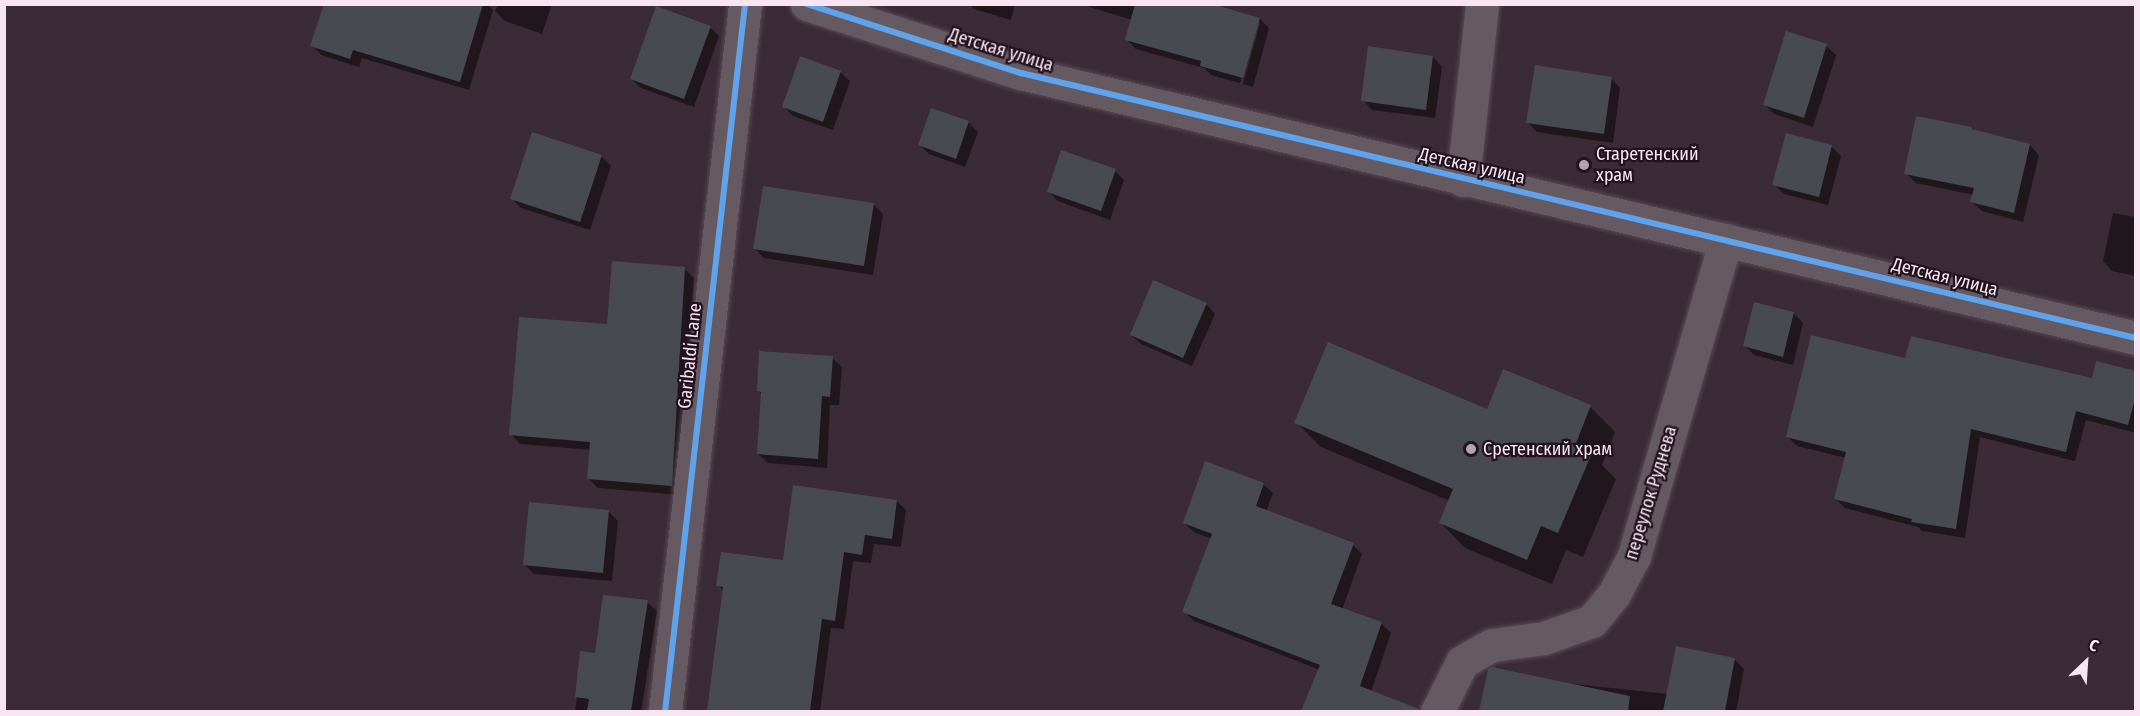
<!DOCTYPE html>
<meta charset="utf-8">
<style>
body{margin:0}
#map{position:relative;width:2140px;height:716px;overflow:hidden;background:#3b2b36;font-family:"Fira Sans Condensed",sans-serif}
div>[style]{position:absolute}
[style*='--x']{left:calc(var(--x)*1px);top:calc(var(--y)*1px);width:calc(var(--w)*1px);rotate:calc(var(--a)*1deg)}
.shadow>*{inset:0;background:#0007}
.building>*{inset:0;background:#484a51}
.roads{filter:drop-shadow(0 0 2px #594a54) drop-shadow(0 0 2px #594a54)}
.street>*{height:33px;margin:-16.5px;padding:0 16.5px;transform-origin:16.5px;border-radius:16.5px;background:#665a62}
.cycleway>*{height:6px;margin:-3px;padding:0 3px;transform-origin:3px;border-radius:3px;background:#60a3ed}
.dots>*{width:16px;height:16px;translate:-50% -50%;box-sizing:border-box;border:3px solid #21131d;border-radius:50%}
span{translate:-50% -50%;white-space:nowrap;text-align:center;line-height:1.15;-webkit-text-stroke:4.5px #21131d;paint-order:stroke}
.street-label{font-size:18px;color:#f9e4f2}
.poi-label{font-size:18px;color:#f9e4f2}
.left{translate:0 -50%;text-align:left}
.frame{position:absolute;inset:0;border:6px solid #f9e4f2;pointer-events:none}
.north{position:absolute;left:2056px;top:632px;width:60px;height:60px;-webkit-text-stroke:4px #21131d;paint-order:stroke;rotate:25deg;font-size:16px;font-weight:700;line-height:24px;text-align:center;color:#f9e4f2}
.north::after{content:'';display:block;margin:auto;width:21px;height:27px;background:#f9e4f2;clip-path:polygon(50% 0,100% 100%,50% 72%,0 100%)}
</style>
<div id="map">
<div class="shadow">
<div style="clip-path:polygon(418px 4px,487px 4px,493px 10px,469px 90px,362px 58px,359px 67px,321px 55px,312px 45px)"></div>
<div style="clip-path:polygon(498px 4px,552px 4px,542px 34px,505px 21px,495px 11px)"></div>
<div style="clip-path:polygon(969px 4px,1015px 4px,1011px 20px,974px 9px)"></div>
<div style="clip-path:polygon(1080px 4px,1206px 4px,1260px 19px,1269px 28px,1253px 87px,1243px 84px,1260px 23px,1257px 23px,1240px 83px,1211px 75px,1204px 68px,1136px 49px,1127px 40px,1132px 20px)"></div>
<div style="clip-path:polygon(710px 27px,719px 36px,694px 107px,641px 88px,631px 79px)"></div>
<div style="clip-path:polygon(1826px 46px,1836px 55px,1813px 127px,1774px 114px,1764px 104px)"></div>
<div style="clip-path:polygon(1433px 57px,1442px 67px,1435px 118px,1372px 110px,1363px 100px)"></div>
<div style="clip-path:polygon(840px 72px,850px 81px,833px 130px,793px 116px,784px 107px)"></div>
<div style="clip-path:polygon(1611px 78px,1620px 88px,1613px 143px,1537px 132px,1528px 123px)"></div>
<div style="clip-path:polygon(968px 122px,978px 132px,965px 167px,929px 154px,920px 145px)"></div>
<div style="clip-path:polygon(1972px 128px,1975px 132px,2030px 145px,2039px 155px,2023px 222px,1982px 211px,1972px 202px,1974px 195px,1916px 183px,1906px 173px)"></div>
<div style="clip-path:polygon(1831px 146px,1841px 156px,1828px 205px,1784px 194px,1774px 184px)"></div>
<div style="clip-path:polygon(601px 156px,611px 166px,590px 230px,521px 208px,512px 199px)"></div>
<div style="clip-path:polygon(1115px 171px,1124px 180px,1110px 220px,1058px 201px,1048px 191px)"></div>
<div style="clip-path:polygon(873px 204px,883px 214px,873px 275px,764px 258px,755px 249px)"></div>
<div style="clip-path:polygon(2113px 213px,2136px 217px,2136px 276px,2112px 271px,2103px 261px)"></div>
<div style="clip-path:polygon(684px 268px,694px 278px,681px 495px,598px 488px,589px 479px,591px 450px,520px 444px,511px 434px,609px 326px)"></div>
<div style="clip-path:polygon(1206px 304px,1215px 314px,1192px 366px,1141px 344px,1131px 335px)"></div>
<div style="clip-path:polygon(1755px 304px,1794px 314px,1803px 323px,1793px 365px,1754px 355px,1745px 346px)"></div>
<div style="clip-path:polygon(832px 358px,842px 367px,839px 405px,830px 405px,827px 468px,768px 463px,758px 454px,762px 395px,758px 391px)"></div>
<div style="clip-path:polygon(1906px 360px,2093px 380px,2136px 373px,2136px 433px,2086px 420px,2075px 461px,1980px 437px,1965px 538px,1922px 531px,1918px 527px,1845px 508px,1836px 499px,1846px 458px,1797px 446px,1788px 437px)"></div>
<div style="clip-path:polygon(1504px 371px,1590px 407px,1615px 432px,1602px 465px,1616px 479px,1583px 557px,1566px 550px,1552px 584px,1465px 548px,1441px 523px,1450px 501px,1321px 447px,1296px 422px,1487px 411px)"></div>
<div style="clip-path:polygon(1263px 484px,1273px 493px,1266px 512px,1353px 545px,1362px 554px,1342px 610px,1381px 623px,1391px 633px,1371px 692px,1397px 702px,1406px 712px,1303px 712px,1320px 670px,1194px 621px,1184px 612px,1212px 539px,1194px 532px,1184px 523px)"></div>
<div style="clip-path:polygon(897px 501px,906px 510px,901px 547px,874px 544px,871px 563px,853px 561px,844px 629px,831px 628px,820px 712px,708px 712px,724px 591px,718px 585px,784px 562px)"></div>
<div style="clip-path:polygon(608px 511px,618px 521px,612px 581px,534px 574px,525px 565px)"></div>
<div style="clip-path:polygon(647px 602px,657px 611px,641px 712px,575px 712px,582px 652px,597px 654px)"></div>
<div style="clip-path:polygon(1735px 660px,1744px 669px,1736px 712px,1481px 712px,1490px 670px,1555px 682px,1668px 694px)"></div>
</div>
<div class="building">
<div style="clip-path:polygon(324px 4px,483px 4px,460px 82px,353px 50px,350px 59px,310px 46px)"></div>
<div style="clip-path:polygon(1135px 4px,1212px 4px,1260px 18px,1243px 78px,1200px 66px,1201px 61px,1125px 40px)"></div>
<div style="clip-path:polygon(656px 6px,711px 26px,684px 99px,630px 79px)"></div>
<div style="clip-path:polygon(1786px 31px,1827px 44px,1804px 118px,1763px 105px)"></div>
<div style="clip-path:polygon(1368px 46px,1433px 56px,1426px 110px,1361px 101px)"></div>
<div style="clip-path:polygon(800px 56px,841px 71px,823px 122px,782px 107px)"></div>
<div style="clip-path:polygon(1535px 65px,1612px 77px,1604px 134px,1526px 123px)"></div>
<div style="clip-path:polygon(931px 108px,969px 121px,956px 159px,918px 145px)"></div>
<div style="clip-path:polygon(1916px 116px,1972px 127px,1972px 129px,2030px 144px,2014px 213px,1970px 202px,1974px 188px,1904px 174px)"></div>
<div style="clip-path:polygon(532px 132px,602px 155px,580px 222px,510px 199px)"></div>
<div style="clip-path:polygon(1786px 133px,1832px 145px,1819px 197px,1772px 185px)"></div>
<div style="clip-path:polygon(1061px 150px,1116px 169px,1101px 211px,1047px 192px)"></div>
<div style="clip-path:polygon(763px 186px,874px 203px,864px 266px,753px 249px)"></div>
<div style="clip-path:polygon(612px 261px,685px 267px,672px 486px,587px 479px,590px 442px,509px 435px,519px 317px,607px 324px)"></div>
<div style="clip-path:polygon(1153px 280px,1207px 303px,1183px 358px,1130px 335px)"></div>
<div style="clip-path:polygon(1754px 302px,1794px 312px,1783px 357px,1743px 346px)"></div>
<div style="clip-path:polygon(1811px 335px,1905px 358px,1911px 336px,2092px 378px,2096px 361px,2136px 371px,2136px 395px,2128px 425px,2076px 411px,2066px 452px,1971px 429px,1956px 529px,1911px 522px,1912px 519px,1834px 499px,1846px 452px,1786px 437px)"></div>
<div style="clip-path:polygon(1328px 342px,1487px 409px,1503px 369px,1591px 405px,1575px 446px,1592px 453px,1558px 533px,1541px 526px,1527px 560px,1439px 523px,1453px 489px,1294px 423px)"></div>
<div style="clip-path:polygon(759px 351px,833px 356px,830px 397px,822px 396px,818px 459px,757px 454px,761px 392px,757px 391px)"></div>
<div style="clip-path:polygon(1205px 461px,1264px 483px,1256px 506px,1354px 543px,1331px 604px,1382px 622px,1360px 686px,1419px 709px,1419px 711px,1301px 711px,1320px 665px,1182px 612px,1212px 534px,1183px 523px)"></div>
<div style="clip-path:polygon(793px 485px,897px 500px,892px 539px,865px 535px,862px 555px,844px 552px,835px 621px,822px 619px,810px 711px,707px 711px,723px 587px,716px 586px,721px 552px,783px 560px)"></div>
<div style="clip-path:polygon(529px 502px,609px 510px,603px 573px,523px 565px)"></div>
<div style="clip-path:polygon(603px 595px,648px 600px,631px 711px,587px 711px,589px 699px,575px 697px,580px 651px,595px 653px)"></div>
<div style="clip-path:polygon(1676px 646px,1735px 658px,1725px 711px,1663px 711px)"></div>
<div style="clip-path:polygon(1492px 667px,1630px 696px,1628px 711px,1479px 711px,1488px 669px)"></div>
</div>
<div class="roads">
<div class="street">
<div style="--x:807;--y:4;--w:225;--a:17.9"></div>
<div style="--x:1021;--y:73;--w:1146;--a:13.37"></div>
<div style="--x:1463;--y:180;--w:177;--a:-83.8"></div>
<div style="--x:665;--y:712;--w:713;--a:-83.55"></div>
<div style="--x:1437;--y:712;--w:56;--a:-63.4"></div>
<div style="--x:1462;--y:662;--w:34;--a:-30"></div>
<div style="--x:1492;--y:645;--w:52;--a:-7.7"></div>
<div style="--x:1544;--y:638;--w:51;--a:-19.5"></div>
<div style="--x:1592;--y:621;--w:35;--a:-51"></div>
<div style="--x:1614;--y:594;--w:43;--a:-62.2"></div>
<div style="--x:1634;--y:556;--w:329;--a:-73.8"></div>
</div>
</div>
<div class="cycleway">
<div style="--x:807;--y:4;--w:225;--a:17.9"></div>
<div style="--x:1021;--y:73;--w:1146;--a:13.37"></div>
<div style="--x:665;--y:712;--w:713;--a:-83.55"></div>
</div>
<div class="dots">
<div style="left:1584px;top:165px;background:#b6a3b0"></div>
<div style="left:1471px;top:449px;background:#b6a3b0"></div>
</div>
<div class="street-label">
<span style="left:1001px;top:50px;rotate:17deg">Детская улица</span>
<span style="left:1472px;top:166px;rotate:13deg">Детская улица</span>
<span style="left:1945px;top:277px;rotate:14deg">Детская улица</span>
<span style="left:690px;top:356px;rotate:-84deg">Garibaldi Lane</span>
<span style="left:1651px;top:493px;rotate:-73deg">переулок Руднева</span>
</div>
<div class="poi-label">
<span class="left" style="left:1596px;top:165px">Старетенский<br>храм</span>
<span class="left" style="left:1483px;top:449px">Сретенский храм</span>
</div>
<div class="frame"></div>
<div class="north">С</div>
</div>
